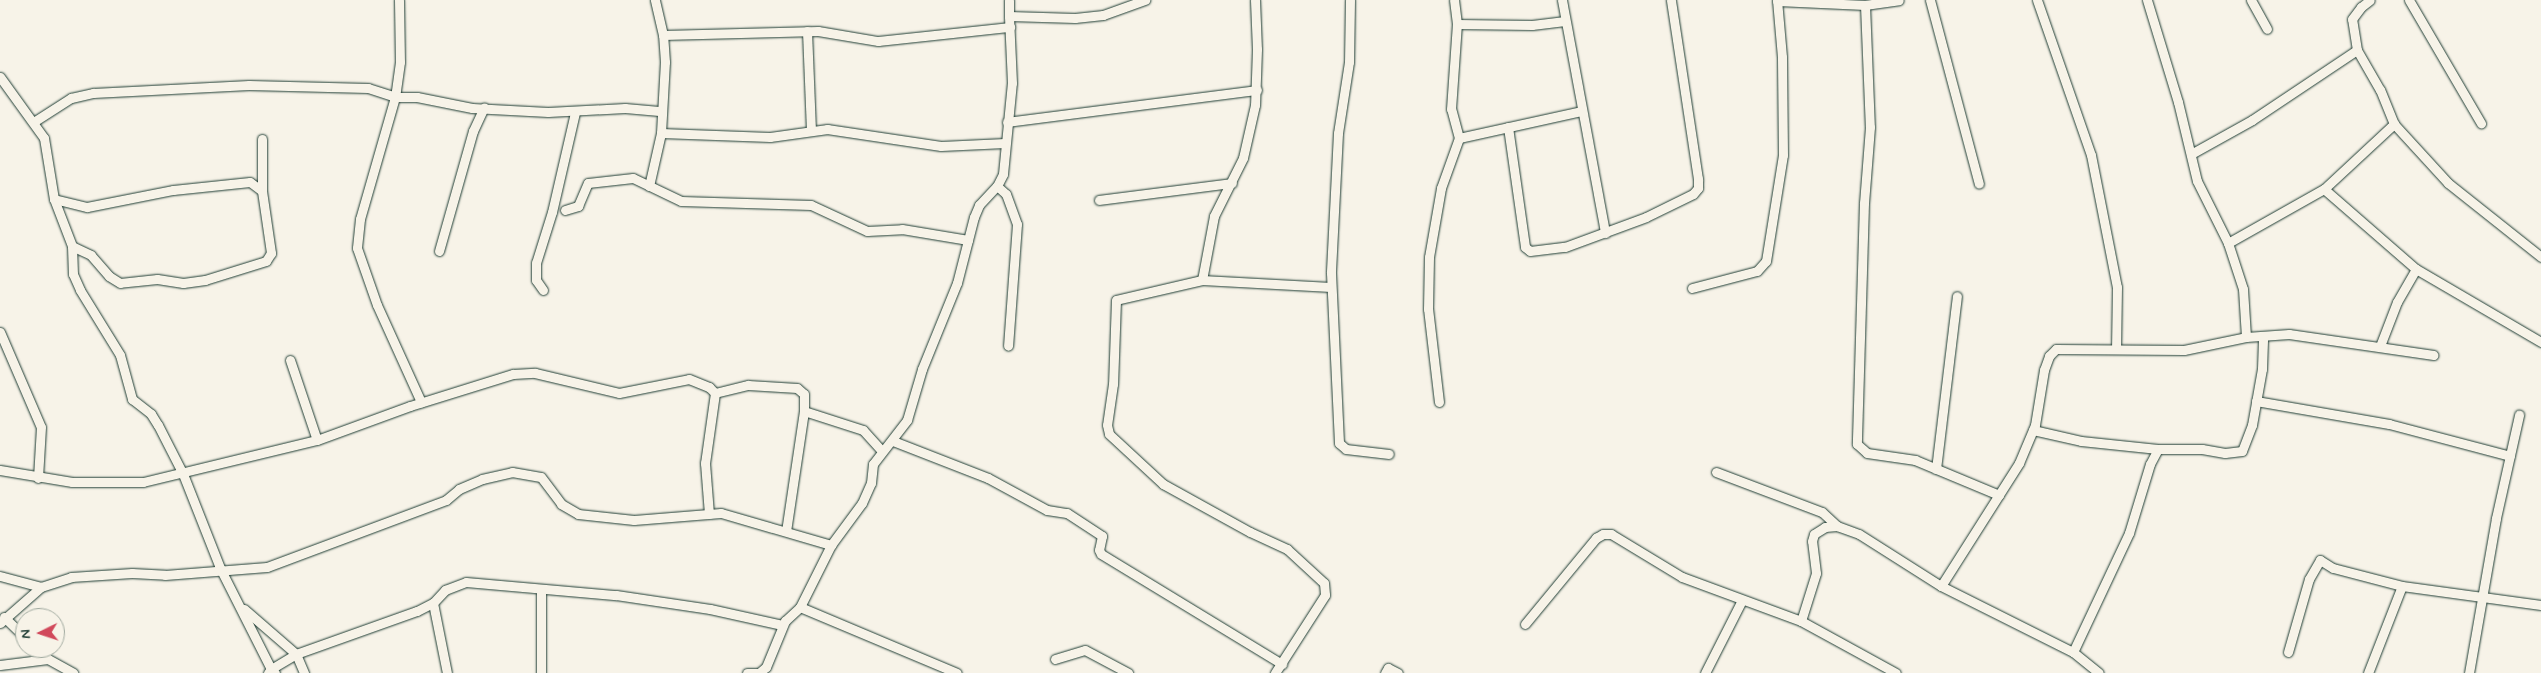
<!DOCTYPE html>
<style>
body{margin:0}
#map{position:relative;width:2541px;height:673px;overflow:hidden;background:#f7f3e8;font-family:Mynerve,sans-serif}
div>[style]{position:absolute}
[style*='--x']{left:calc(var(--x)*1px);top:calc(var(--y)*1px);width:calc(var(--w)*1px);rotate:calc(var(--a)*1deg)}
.roads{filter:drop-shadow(0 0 1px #1f3d34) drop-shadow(0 0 1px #1f3d34)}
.street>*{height:9px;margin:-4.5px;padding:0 4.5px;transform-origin:4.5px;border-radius:4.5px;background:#f7f3e8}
span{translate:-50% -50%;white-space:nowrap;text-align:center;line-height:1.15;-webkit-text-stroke:4px #f7f3e8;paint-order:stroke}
.north{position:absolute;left:15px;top:608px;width:50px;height:50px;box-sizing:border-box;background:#f7f3e8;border:1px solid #a1aaa0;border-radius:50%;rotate:266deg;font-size:14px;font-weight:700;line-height:20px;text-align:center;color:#1f3d34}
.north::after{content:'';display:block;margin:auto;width:18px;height:22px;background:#d1495b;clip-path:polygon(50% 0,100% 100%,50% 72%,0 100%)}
</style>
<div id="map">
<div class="roads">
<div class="street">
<div style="--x:399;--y:0;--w:62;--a:89.1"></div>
<div style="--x:400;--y:62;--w:35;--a:98"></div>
<div style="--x:395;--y:97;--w:127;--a:106"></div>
<div style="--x:360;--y:219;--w:29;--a:96"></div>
<div style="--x:357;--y:248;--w:60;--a:70.7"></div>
<div style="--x:377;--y:305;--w:107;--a:65.6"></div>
<div style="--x:1009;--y:0;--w:16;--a:90"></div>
<div style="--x:1009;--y:16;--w:66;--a:1.7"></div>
<div style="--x:1075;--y:18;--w:28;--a:-6"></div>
<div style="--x:1103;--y:15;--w:45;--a:-19.7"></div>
<div style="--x:1255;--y:0;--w:49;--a:87.7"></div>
<div style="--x:1257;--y:49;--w:56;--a:92"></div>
<div style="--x:1255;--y:105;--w:54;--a:102.8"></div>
<div style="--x:1243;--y:158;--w:65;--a:116.6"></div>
<div style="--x:1214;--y:216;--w:65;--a:100.6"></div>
<div style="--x:1202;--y:280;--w:88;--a:166.9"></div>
<div style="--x:1116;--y:300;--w:84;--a:92"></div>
<div style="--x:1113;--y:384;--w:41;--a:98.3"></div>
<div style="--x:1107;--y:425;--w:9;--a:77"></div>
<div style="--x:1109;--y:434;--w:74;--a:42.8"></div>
<div style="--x:1163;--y:484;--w:99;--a:28.9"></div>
<div style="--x:1250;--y:532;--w:41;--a:24.7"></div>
<div style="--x:1287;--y:549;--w:50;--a:42.6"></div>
<div style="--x:1324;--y:583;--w:12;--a:85"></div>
<div style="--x:1325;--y:595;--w:93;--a:122.7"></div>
<div style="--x:1350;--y:0;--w:62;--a:90.9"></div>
<div style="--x:1349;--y:62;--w:72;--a:98.8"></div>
<div style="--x:1338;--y:133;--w:140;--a:92.9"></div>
<div style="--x:1331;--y:273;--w:170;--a:87.3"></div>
<div style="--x:1339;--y:443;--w:9;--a:41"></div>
<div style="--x:1346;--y:449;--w:43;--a:6.6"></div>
<div style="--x:1562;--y:0;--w:237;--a:79.5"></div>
<div style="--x:1930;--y:0;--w:190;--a:75.1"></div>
<div style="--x:2037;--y:0;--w:164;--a:70.8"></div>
<div style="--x:2091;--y:155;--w:135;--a:78.9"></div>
<div style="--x:2117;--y:287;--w:61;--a:90.9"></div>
<div style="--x:2147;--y:0;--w:107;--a:73.1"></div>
<div style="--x:2178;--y:102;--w:81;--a:76.5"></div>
<div style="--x:2197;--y:181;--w:69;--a:63.4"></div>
<div style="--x:2228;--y:243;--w:48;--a:71.9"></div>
<div style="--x:2243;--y:289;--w:48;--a:86.4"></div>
<div style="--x:2251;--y:0;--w:33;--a:61"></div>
<div style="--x:2409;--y:0;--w:143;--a:59.7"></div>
<div style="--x:1777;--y:1;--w:88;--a:2.6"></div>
<div style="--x:1865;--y:5;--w:34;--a:-8"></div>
<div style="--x:1865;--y:5;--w:122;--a:87.7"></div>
<div style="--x:1870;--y:127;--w:76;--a:94.5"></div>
<div style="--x:1864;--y:203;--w:241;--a:91.7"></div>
<div style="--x:1857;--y:444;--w:13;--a:42"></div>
<div style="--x:1867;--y:453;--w:49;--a:8.3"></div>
<div style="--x:1915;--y:460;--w:91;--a:22.6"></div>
<div style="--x:1457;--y:24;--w:75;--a:0.8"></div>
<div style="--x:1532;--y:25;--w:33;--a:-7"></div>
<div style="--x:807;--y:31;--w:99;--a:87.7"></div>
<div style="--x:663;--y:35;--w:155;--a:-1.5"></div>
<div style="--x:818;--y:31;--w:61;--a:9.5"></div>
<div style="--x:878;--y:41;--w:133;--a:-6.1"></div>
<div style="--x:0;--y:77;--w:75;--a:54.2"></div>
<div style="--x:44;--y:138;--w:62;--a:80.7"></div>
<div style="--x:54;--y:199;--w:50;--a:69"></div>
<div style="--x:72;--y:246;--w:28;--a:88"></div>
<div style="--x:73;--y:274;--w:17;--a:66"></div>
<div style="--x:80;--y:290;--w:76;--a:58.4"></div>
<div style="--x:120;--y:355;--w:46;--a:74.7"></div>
<div style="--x:132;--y:399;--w:24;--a:38"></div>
<div style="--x:151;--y:414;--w:13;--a:58"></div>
<div style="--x:158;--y:425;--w:55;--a:63"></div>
<div style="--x:183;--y:474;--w:101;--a:68.5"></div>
<div style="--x:220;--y:568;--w:113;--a:63.2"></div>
<div style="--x:271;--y:669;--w:5;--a:127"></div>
<div style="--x:35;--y:121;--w:43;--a:-32.6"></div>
<div style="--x:71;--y:98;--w:23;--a:-13"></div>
<div style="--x:93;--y:93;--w:156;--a:-2.9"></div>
<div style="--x:249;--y:85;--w:119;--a:1.4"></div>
<div style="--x:368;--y:88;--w:28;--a:18"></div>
<div style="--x:395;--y:97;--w:22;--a:0"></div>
<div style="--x:417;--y:97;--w:56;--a:11.3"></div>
<div style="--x:472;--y:108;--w:76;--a:3"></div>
<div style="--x:548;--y:112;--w:77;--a:-3"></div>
<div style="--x:625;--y:108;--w:37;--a:5"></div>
<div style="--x:1007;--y:122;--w:252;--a:-7.3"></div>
<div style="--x:2394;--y:124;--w:80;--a:47.5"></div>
<div style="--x:2448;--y:183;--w:119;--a:38.5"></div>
<div style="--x:1508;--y:127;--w:121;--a:81.9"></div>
<div style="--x:1525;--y:247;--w:6;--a:39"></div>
<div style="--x:1530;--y:251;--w:35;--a:-7"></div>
<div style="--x:1565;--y:247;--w:86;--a:-20.3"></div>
<div style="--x:1646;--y:217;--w:52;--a:-26.1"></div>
<div style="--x:1693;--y:194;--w:8;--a:-50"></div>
<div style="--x:1698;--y:188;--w:9;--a:-90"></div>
<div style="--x:1698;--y:179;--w:181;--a:-98.6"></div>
<div style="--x:661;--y:133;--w:109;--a:2.1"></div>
<div style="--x:770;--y:137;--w:58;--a:-8"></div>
<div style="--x:827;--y:129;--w:115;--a:8.5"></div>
<div style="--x:941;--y:146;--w:64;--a:-2.7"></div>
<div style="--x:1459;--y:138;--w:126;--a:-12.4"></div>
<div style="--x:262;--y:139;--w:52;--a:90"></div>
<div style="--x:2191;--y:154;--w:70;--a:-29.1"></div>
<div style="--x:2252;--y:120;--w:126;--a:-33.7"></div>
<div style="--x:649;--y:186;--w:54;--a:-77.2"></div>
<div style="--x:661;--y:133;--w:71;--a:-86.8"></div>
<div style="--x:665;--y:62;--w:27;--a:-94"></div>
<div style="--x:663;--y:35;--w:36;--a:-103"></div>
<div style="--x:997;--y:186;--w:12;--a:42"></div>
<div style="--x:1006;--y:194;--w:32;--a:70"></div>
<div style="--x:1017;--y:224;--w:122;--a:94.2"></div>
<div style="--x:2324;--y:189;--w:122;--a:41"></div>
<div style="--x:2416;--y:269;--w:145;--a:30.3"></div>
<div style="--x:54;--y:199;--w:34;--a:14"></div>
<div style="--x:87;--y:207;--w:88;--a:-11.2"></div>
<div style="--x:173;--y:190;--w:77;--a:-5.9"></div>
<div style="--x:250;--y:182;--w:15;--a:37"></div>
<div style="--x:262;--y:191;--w:63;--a:81.7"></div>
<div style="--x:271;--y:253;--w:9;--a:122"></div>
<div style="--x:266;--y:261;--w:64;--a:162.7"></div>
<div style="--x:205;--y:280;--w:22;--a:172"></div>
<div style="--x:183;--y:283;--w:26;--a:-171"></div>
<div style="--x:157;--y:279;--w:37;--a:174"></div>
<div style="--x:120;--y:283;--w:13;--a:-148"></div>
<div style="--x:109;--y:276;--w:28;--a:-131"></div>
<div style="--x:91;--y:255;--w:21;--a:-155"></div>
<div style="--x:1099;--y:200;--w:134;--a:-7.3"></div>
<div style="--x:565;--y:210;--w:14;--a:-17"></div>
<div style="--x:578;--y:206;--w:25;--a:-67"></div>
<div style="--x:588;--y:183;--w:45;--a:-6.3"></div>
<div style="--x:633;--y:178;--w:53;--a:25.6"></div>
<div style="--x:681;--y:201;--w:130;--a:1.8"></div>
<div style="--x:811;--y:205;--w:62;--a:24.9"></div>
<div style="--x:867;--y:231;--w:35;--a:-3"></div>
<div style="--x:902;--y:229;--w:67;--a:9.5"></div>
<div style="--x:2228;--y:243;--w:110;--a:-29.4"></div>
<div style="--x:2324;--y:189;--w:96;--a:-42.9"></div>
<div style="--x:2394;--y:124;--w:37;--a:-112"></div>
<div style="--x:2380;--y:90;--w:46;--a:-119.9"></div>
<div style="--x:2357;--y:50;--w:31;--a:-99"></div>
<div style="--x:2352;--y:19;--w:15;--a:-53"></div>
<div style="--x:2361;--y:7;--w:11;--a:-38"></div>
<div style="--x:439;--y:251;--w:125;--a:-74.2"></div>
<div style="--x:473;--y:131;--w:26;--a:-65"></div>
<div style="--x:1202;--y:280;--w:129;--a:3.1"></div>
<div style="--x:1692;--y:288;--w:67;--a:-14.7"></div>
<div style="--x:1757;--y:271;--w:13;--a:-48"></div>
<div style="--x:1766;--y:261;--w:107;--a:-80.9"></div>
<div style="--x:1783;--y:155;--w:98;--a:-90.6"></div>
<div style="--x:1782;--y:57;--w:57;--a:-95"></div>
<div style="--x:543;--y:290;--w:12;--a:-125"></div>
<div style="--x:536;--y:280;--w:17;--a:-90"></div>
<div style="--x:536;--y:263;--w:53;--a:-72.6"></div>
<div style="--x:552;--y:212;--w:103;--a:-77"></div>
<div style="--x:0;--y:332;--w:103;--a:66.7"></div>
<div style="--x:41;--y:427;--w:51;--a:93.4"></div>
<div style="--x:2380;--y:346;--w:47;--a:-68.9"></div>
<div style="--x:2397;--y:302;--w:38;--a:-60"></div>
<div style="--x:290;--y:360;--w:84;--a:71.4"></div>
<div style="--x:715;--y:393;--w:34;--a:-14"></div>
<div style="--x:748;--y:385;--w:49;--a:3.5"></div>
<div style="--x:797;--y:388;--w:9;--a:41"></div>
<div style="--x:804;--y:394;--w:17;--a:90"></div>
<div style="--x:804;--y:411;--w:121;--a:98.5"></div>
<div style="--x:2256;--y:401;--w:135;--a:9.8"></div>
<div style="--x:2389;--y:424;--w:125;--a:14.8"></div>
<div style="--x:1439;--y:402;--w:94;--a:-96.7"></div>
<div style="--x:1428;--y:309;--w:52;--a:-88.9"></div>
<div style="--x:1429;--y:257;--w:70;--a:-80.1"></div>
<div style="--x:1441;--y:188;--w:53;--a:-70.2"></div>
<div style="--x:1459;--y:138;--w:30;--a:-105"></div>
<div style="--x:1451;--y:109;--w:85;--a:-86"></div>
<div style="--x:1457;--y:24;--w:24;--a:-97"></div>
<div style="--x:804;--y:411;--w:62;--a:17.9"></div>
<div style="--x:863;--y:430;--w:28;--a:48"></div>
<div style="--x:2033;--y:430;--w:49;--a:12.9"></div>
<div style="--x:2081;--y:441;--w:77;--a:5.9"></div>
<div style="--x:893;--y:441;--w:102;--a:21.3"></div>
<div style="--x:988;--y:478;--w:67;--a:28.5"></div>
<div style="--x:1047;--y:510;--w:20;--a:9"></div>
<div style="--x:1067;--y:513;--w:42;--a:33.3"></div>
<div style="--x:1102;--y:536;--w:14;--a:102"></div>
<div style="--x:1099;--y:550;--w:4;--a:63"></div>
<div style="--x:1101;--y:554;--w:212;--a:31.3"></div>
<div style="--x:1936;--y:469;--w:174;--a:-83.1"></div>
<div style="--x:0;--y:470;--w:73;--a:9.5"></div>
<div style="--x:72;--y:482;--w:71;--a:0"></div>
<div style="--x:143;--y:482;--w:179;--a:-13.6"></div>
<div style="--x:317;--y:440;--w:99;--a:-20.1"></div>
<div style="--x:410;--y:406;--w:108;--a:-17.3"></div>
<div style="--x:513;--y:374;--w:22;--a:-3"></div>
<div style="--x:535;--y:373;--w:86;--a:13.4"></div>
<div style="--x:619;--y:393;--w:71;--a:-11.3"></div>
<div style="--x:689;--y:379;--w:22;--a:22"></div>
<div style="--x:709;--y:387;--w:8;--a:45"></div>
<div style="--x:715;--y:393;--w:71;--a:98.1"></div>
<div style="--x:705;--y:463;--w:51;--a:85.5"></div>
<div style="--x:1716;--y:472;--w:113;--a:20.7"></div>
<div style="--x:1822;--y:512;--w:21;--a:43"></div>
<div style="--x:1837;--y:526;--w:23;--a:20"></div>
<div style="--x:1859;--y:534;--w:97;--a:32.4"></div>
<div style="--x:1941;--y:586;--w:148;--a:26.6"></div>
<div style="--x:2073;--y:652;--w:33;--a:39"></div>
<div style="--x:0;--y:576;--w:42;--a:15"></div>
<div style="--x:41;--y:587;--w:32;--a:-18"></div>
<div style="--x:71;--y:577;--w:61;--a:-3.8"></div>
<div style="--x:132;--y:573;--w:33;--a:3"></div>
<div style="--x:165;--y:575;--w:102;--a:-4.5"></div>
<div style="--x:267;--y:567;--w:191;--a:-20.5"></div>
<div style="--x:446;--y:500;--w:17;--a:-40"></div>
<div style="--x:459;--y:489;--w:25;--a:-23"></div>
<div style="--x:482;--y:479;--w:31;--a:-13"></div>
<div style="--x:512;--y:472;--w:29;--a:10"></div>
<div style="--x:541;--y:477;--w:34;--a:53"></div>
<div style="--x:561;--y:504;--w:20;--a:30"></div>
<div style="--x:578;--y:514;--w:56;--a:6.1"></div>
<div style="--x:634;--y:520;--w:87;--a:-4.6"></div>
<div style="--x:721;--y:513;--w:115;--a:16.2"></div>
<div style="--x:1941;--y:586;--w:146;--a:-57.6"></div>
<div style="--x:2019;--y:463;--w:41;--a:-67.2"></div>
<div style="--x:2035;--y:425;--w:56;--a:-80.7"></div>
<div style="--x:2044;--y:370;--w:15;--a:-70"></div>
<div style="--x:2049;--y:356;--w:10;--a:-45"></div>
<div style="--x:2056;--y:349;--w:128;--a:0.4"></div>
<div style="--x:2184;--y:350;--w:63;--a:-11.8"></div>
<div style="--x:2246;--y:337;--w:43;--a:-4"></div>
<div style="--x:2289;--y:334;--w:146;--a:8.3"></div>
<div style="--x:433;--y:603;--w:71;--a:78.7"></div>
<div style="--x:800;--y:607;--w:170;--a:22.8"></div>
<div style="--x:244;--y:609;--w:69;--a:40.9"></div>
<div style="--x:296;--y:654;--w:21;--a:67"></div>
<div style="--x:4;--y:617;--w:29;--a:44"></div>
<div style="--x:1801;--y:621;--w:50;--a:-72.6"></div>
<div style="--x:1816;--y:573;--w:32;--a:-97"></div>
<div style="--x:1812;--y:541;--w:7;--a:-74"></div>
<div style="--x:1814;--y:534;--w:13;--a:-32"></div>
<div style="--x:1825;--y:527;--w:12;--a:-5"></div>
<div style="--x:0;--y:623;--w:55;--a:-41.3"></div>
<div style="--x:1525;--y:624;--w:112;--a:-50.5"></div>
<div style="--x:1596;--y:538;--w:8;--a:-30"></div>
<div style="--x:1603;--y:534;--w:8;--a:0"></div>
<div style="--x:1611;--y:534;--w:83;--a:31.2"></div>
<div style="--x:1682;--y:577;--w:127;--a:20.3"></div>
<div style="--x:1801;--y:621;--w:108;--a:28.7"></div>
<div style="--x:36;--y:648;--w:16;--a:43"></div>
<div style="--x:48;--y:659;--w:29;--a:29"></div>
<div style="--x:2073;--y:652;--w:132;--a:-64.8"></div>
<div style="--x:2129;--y:533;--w:72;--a:-73.1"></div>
<div style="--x:2150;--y:464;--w:17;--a:-62"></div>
<div style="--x:2158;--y:449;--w:44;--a:0"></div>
<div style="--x:2202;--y:449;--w:23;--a:10"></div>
<div style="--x:2225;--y:453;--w:17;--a:-7"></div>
<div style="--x:2242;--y:451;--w:28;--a:-69"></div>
<div style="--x:2252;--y:425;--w:57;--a:-79.9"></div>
<div style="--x:2262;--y:369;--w:31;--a:-88"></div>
<div style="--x:2288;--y:652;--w:76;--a:-74"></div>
<div style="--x:2309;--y:579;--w:22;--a:-60"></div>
<div style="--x:2320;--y:560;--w:15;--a:32"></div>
<div style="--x:2333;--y:568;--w:71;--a:14.6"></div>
<div style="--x:2402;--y:586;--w:140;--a:7.8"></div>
<div style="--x:1055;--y:659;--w:31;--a:-17"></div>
<div style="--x:1085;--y:650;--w:49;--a:28.1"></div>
<div style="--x:0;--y:665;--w:48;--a:-7.1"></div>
<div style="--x:275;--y:673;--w:6;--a:-135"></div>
<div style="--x:271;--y:669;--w:29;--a:-31"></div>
<div style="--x:296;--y:654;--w:128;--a:-19.6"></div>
<div style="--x:417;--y:611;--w:18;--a:-27"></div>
<div style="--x:433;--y:603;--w:18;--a:-47"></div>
<div style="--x:445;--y:590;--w:22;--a:-21"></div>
<div style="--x:466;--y:582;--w:151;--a:5"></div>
<div style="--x:616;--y:595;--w:95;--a:8.5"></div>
<div style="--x:710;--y:609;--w:74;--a:12.5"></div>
<div style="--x:541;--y:673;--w:83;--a:-90"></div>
<div style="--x:747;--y:673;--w:11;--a:0"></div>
<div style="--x:759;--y:673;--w:9;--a:-41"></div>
<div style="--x:766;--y:667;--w:50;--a:-67.6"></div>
<div style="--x:785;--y:621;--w:21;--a:-43"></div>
<div style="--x:800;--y:607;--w:69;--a:-63.4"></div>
<div style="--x:831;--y:545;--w:52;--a:-53.6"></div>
<div style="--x:862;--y:503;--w:22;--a:-66"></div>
<div style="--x:871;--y:483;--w:19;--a:-84"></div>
<div style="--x:873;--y:464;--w:56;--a:-52.3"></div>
<div style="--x:907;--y:420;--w:53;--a:-73.6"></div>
<div style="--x:922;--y:369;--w:93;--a:-67.9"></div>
<div style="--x:957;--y:283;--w:68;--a:-75.6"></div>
<div style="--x:974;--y:217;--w:13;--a:-67"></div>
<div style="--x:979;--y:205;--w:26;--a:-47"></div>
<div style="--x:997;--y:186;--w:13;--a:-63"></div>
<div style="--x:1003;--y:174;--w:91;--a:-84.4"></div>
<div style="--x:1012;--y:83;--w:67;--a:-92.6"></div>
<div style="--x:1385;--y:673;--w:6;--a:-59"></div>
<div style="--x:1388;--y:668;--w:11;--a:27"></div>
<div style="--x:1705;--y:673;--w:82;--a:-63.1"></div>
<div style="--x:2368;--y:673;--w:93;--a:-68.7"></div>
<div style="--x:2469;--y:673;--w:157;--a:-80.1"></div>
<div style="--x:2496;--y:518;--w:106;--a:-77.4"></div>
</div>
</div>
<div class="north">N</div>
</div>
